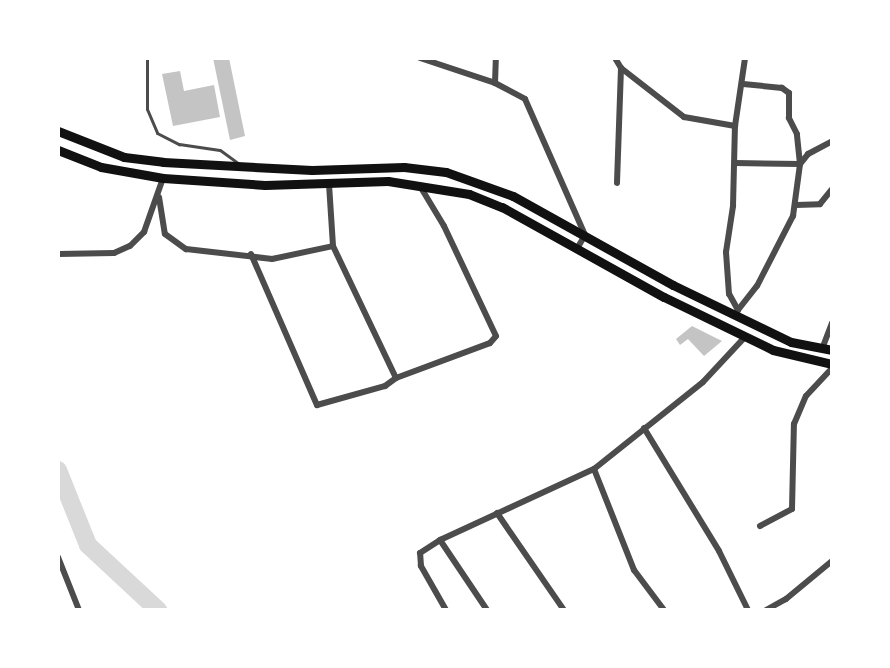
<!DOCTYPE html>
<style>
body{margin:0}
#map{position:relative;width:890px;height:668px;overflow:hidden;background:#fff;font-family:Montserrat,sans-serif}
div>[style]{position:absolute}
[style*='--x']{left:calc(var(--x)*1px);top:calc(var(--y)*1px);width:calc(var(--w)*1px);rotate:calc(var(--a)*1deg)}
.river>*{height:18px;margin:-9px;padding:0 9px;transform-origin:9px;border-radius:9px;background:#d9d9d9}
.building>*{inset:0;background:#c4c4c4}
.service>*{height:3px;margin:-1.5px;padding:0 1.5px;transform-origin:1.5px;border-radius:1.5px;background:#4c4c4c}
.minor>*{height:6px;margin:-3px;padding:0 3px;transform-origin:3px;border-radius:3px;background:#4c4c4c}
.primary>*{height:9px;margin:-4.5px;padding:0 4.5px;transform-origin:4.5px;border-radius:4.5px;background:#111}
span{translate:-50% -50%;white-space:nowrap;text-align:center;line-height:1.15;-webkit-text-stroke:6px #fff;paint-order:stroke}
.frame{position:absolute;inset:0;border:60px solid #fff;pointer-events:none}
</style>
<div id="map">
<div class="river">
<div style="--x:58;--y:470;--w:81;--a:68.2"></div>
<div style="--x:88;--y:545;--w:96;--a:42.9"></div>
</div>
<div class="building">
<div style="clip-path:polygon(213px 58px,229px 58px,245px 136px,230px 140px)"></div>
<div style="clip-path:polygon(180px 71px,184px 91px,214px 85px,220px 117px,173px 126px,162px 74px)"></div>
<div style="clip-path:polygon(692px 326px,722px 341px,704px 356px,688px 339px,680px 345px,676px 339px)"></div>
</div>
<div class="service">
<div style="--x:147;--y:58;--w:51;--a:90"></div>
<div style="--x:147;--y:109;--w:26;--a:67"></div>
<div style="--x:157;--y:133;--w:25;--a:27"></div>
<div style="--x:179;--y:144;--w:41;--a:8.3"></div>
<div style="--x:220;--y:150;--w:24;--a:36"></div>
</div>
<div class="minor">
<div style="--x:420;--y:58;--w:79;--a:18.4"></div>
<div style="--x:495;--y:83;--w:34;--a:28"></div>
<div style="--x:525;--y:99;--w:149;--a:66.2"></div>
<div style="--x:585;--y:235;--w:16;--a:120"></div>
<div style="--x:615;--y:58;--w:12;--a:59"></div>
<div style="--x:621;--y:68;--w:115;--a:92"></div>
<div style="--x:621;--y:68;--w:80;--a:37.9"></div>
<div style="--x:684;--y:117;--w:52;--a:10"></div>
<div style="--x:495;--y:83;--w:25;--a:-88"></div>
<div style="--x:735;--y:163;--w:65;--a:0.9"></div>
<div style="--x:800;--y:164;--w:30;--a:-96"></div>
<div style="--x:797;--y:134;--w:18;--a:-117"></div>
<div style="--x:789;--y:118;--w:25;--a:-90"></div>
<div style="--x:789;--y:93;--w:9;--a:-144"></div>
<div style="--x:782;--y:88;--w:39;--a:-174"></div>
<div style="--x:329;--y:184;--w:62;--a:86.3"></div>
<div style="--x:333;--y:246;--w:146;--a:64.5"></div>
<div style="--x:159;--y:197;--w:37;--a:81"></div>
<div style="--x:165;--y:234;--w:26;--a:36"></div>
<div style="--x:186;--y:249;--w:87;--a:6.6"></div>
<div style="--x:272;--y:259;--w:62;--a:-12"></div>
<div style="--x:796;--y:205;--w:24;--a:-2"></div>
<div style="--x:820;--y:204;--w:19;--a:-51"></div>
<div style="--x:58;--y:254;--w:56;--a:-1"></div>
<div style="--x:114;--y:253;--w:17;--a:-24"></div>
<div style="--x:130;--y:246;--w:20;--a:-45"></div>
<div style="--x:144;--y:232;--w:57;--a:-70.6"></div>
<div style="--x:251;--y:254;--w:165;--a:66.4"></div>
<div style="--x:317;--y:405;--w:71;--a:-15.6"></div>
<div style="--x:385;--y:386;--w:14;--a:-36"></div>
<div style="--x:396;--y:378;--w:100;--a:-20.4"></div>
<div style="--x:490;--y:343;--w:9;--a:-49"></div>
<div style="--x:496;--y:336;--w:122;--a:-115.3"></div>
<div style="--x:444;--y:226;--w:47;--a:-121"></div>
<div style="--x:738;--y:310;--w:31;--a:-52"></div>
<div style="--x:757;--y:286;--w:79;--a:-62.8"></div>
<div style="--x:793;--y:216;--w:52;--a:-82.3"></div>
<div style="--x:800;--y:164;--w:13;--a:-51"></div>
<div style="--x:808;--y:154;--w:27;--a:-28"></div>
<div style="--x:736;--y:315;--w:5;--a:-68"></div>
<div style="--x:738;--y:310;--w:18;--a:-119"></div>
<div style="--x:729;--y:294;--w:42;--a:-94.1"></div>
<div style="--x:726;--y:252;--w:47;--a:-81.3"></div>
<div style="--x:733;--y:206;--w:80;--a:-88.6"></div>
<div style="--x:735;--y:126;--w:69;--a:-81.6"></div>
<div style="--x:822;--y:349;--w:28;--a:-69"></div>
<div style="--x:644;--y:428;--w:144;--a:58.6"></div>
<div style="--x:719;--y:551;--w:66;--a:63.8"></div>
<div style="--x:594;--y:469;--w:109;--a:68.4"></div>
<div style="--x:634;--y:570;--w:50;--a:53.1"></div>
<div style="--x:497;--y:513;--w:118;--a:55.4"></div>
<div style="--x:760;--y:526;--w:36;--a:-28"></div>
<div style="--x:792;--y:509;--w:85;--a:-88.7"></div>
<div style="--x:794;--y:424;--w:30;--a:-67"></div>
<div style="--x:806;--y:396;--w:38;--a:-47"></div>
<div style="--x:440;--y:540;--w:84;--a:56.1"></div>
<div style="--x:58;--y:557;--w:57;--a:68.4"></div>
<div style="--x:446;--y:610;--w:51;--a:-119.6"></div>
<div style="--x:421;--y:566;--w:13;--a:-94"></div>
<div style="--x:420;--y:553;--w:24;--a:-33"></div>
<div style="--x:440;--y:540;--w:170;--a:-24.8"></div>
<div style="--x:594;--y:469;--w:139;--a:-38.6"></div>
<div style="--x:703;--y:382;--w:62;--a:-47"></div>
<div style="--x:766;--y:610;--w:23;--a:-29"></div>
<div style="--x:786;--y:599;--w:60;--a:-39.6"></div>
</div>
<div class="primary">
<div style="--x:58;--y:131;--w:71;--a:21.5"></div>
<div style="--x:124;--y:157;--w:39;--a:7"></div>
<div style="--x:163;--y:162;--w:149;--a:3.1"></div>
<div style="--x:312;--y:170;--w:92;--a:-1.9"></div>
<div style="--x:404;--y:167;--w:42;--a:6.8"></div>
<div style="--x:446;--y:172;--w:71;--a:19.7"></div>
<div style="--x:513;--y:196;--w:183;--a:29.1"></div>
<div style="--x:673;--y:285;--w:131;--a:25.8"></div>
<div style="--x:791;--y:342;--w:42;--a:11"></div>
<div style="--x:58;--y:150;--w:46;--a:21.6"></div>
<div style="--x:101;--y:167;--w:63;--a:10.1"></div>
<div style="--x:163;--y:178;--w:102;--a:3.9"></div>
<div style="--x:265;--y:185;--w:123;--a:-1.9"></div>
<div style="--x:388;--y:181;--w:82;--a:9.1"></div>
<div style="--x:469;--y:194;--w:35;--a:22"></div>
<div style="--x:502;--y:207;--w:185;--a:29.1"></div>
<div style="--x:664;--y:297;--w:121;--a:25.9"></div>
<div style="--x:773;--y:350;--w:61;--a:13.3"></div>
</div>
<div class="frame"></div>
</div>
